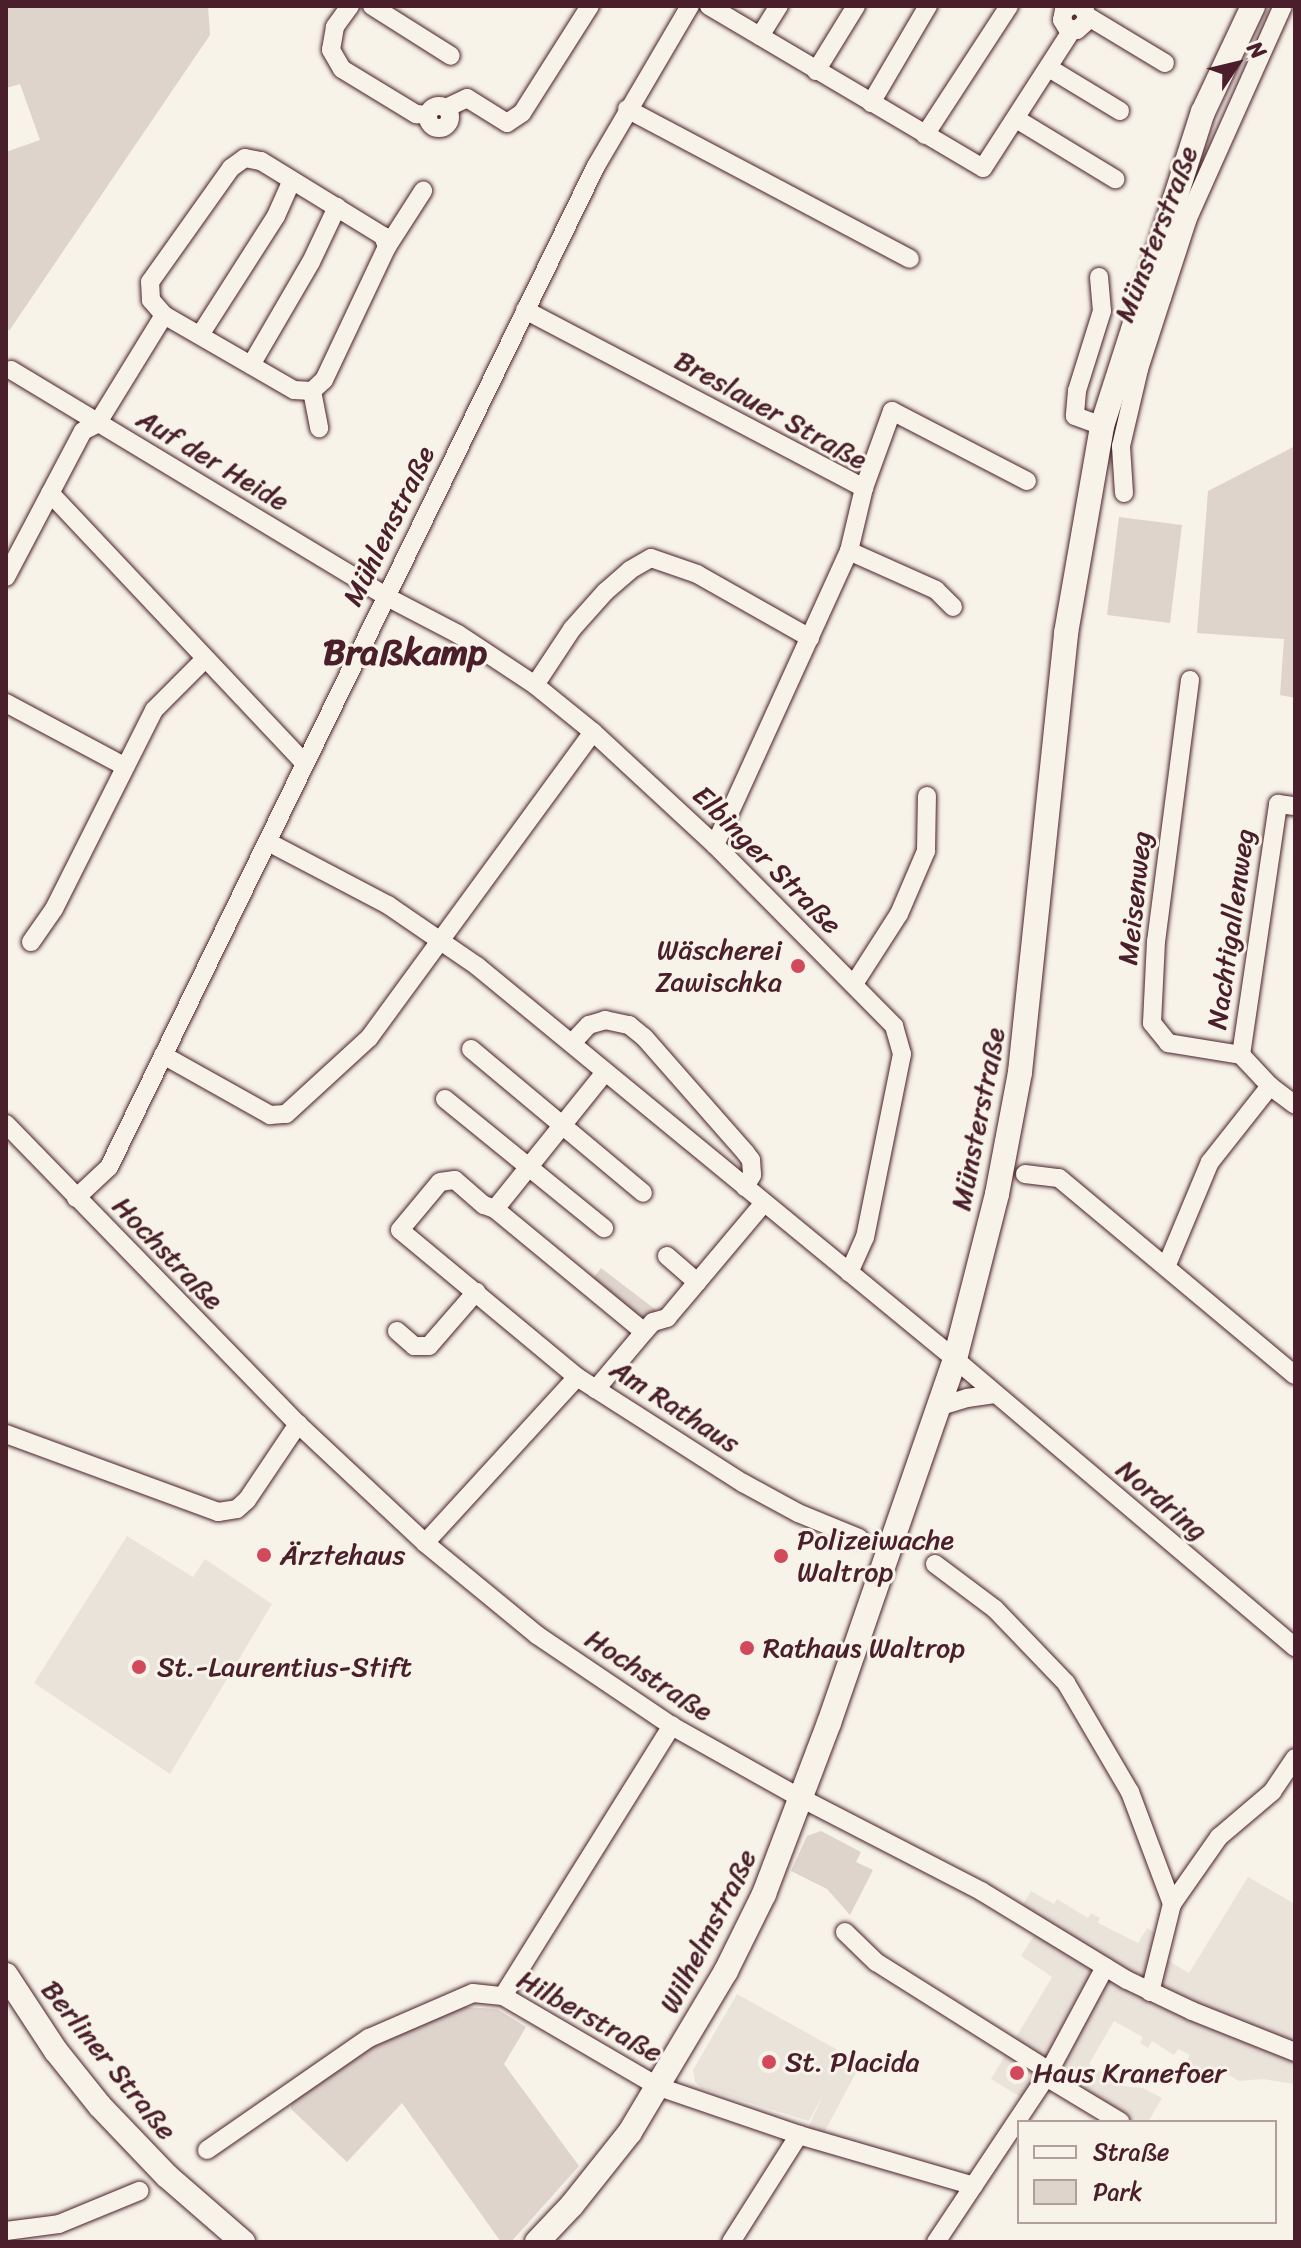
<!DOCTYPE html>
<meta charset="utf-8">
<style>
body{margin:0}
#map{position:relative;width:1301px;height:2248px;overflow:hidden;background:#f7f3e8;font-family:Sriracha,sans-serif}
div>[style]{position:absolute}
[style*='--x']{left:calc(var(--x)*1px);top:calc(var(--y)*1px);width:calc(var(--w)*1px);rotate:calc(var(--a)*1deg)}
.built>*{inset:0;background:#eae3da}
.green>*{inset:0;background:#ded4cc}
.roads{filter:drop-shadow(0 0 2px #4a1f2b) drop-shadow(0 0 2px #4a1f2b)}
.minor>*{height:18px;margin:-9px;padding:0 9px;transform-origin:9px;border-radius:9px;background:#f7f3e8}
.minor>.ring{margin:-9px;padding:0;box-sizing:content-box;background:none;border:18px solid #f7f3e8;border-radius:50%}
.major>*{height:24px;margin:-12px;padding:0 12px;transform-origin:12px;border-radius:12px;background:#f7f3e8}
.dots>*{width:22px;height:22px;translate:-50% -50%;box-sizing:border-box;border:4px solid #f7f3e8;border-radius:50%}
span{translate:-50% -50%;white-space:nowrap;text-align:center;line-height:1.15;-webkit-text-stroke:6px #f7f3e8;paint-order:stroke}
.street-label{font-size:28px;color:#4a1f2b}
.poi-label{font-size:28px;color:#4a1f2b}
.right{translate:-100% -50%;text-align:right}
.left{translate:0 -50%;text-align:left}
.district-label{font-size:36px;color:#4a1f2b;font-weight:700}
.frame{position:absolute;inset:0;border:8px solid #4a1f2b;pointer-events:none}
.legend{position:absolute;left:1017px;top:2120px;width:260px;height:104px;box-sizing:border-box;background:#f7f3e8;border:2px solid #b29e9c;margin:0;padding:10px 14px;list-style:none;font-size:24px;color:#4a1f2b}
.legend li{display:flex;align-items:center;gap:16px;height:40px}
.legend b{width:40px;border:2px solid #b29e9c}
.north{position:absolute;left:1197px;top:24px;width:80px;height:80px;-webkit-text-stroke:6px #f7f3e8;paint-order:stroke;rotate:55deg;font-size:22px;font-weight:700;line-height:32px;text-align:center;color:#4a1f2b}
.north::after{content:'';display:block;margin:auto;width:28px;height:36px;background:#4a1f2b;clip-path:polygon(50% 0,100% 100%,50% 72%,0 100%)}
</style>
<div id="map">
<div class="built">
<div style="clip-path:polygon(127px 1536px,193px 1577px,205px 1559px,272px 1604px,170px 1774px,34px 1683px)"></div>
<div style="clip-path:polygon(1248px 1877px,1295px 1904px,1295px 2084px,1262px 2079px,1239px 2081px,1220px 2070px,1203px 2075px,1185px 2064px,1190px 2055px,1178px 2049px,1174px 2055px,1152px 2041px,1148px 2048px,1140px 2043px,1143px 2037px,1114px 2021px,1089px 2064px,1124px 2086px,1143px 2088px,1162px 2098px,1148px 2122px,1126px 2122px,1051px 2075px,1032px 2104px,991px 2079px,1052px 1977px,1021px 1956px,1036px 1932px,1022px 1906px,1031px 1891px,1054px 1904px,1057px 1899px,1088px 1918px,1091px 1913px,1100px 1918px,1098px 1923px,1138px 1943px,1147px 1928px,1157px 1934px,1149px 1949px,1189px 1973px)"></div>
<div style="clip-path:polygon(737px 1994px,861px 2063px,824px 2133px,808px 2128px,823px 2095px,809px 2121px,701px 2088px,695px 2082px,693px 2070px)"></div>
</div>
<div class="green">
<div style="clip-path:polygon(6px 6px,208px 6px,210px 35px,9px 331px,6px 322px,6px 152px,40px 140px,20px 84px,6px 88px)"></div>
<div style="clip-path:polygon(1295px 446px,1295px 698px,1280px 695px,1284px 639px,1197px 633px,1208px 491px)"></div>
<div style="clip-path:polygon(1119px 517px,1182px 525px,1170px 623px,1107px 615px)"></div>
<div style="clip-path:polygon(601px 1268px,656px 1310px,643px 1325px,591px 1281px)"></div>
<div style="clip-path:polygon(821px 1831px,861px 1852px,856px 1862px,873px 1870px,850px 1915px,827px 1889px,791px 1871px,807px 1836px)"></div>
<div style="clip-path:polygon(463px 2007px,497px 2009px,526px 2027px,504px 2064px,579px 2166px,511px 2242px,501px 2242px,402px 2103px,347px 2162px,291px 2109px,291px 2097px,362px 2047px,445px 2010px)"></div>
</div>
<div class="roads">
<div class="minor">
<div style="--x:350;--y:6;--w:26;--a:126"></div>
<div style="--x:335;--y:27;--w:23;--a:100"></div>
<div style="--x:331;--y:50;--w:22;--a:60"></div>
<div style="--x:342;--y:69;--w:87;--a:31.3"></div>
<div style="--x:416;--y:114;--w:12;--a:5"></div>
<div style="--x:372;--y:6;--w:93;--a:32.3"></div>
<div style="--x:709;--y:6;--w:318;--a:30.6"></div>
<div style="--x:983;--y:168;--w:164;--a:-57.2"></div>
<div style="--x:1071;--y:6;--w:8;--a:150"></div>
<div style="--x:1064;--y:10;--w:10;--a:101"></div>
<div style="--x:1062;--y:20;--w:9;--a:58"></div>
<div style="--x:1067;--y:28;--w:10;--a:11"></div>
<div style="--x:1077;--y:30;--w:13;--a:-42"></div>
<div style="--x:1087;--y:21;--w:10;--a:-101"></div>
<div style="--x:1085;--y:11;--w:8;--a:-140"></div>
<div style="--x:1087;--y:16;--w:91;--a:31.1"></div>
<div style="--x:760;--y:36;--w:36;--a:-58"></div>
<div style="--x:1049;--y:68;--w:83;--a:31.2"></div>
<div style="--x:816;--y:71;--w:76;--a:-58.4"></div>
<div style="--x:871;--y:103;--w:113;--a:-59.6"></div>
<div class="ring" style="left:428px;top:106px;width:4px;height:4px"></div>
<div style="--x:446;--y:108;--w:23;--a:-25"></div>
<div style="--x:467;--y:98;--w:47;--a:32"></div>
<div style="--x:507;--y:123;--w:18;--a:-34"></div>
<div style="--x:522;--y:113;--w:127;--a:-57.6"></div>
<div style="--x:627;--y:109;--w:320;--a:27.9"></div>
<div style="--x:1018;--y:120;--w:114;--a:31.3"></div>
<div style="--x:925;--y:135;--w:154;--a:-56.9"></div>
<div style="--x:1099;--y:277;--w:34;--a:85"></div>
<div style="--x:1102;--y:311;--w:84;--a:107.4"></div>
<div style="--x:1077;--y:391;--w:25;--a:95"></div>
<div style="--x:1075;--y:416;--w:29;--a:20"></div>
<div style="--x:525;--y:310;--w:383;--a:27.7"></div>
<div style="--x:864;--y:488;--w:65;--a:103.4"></div>
<div style="--x:849;--y:551;--w:323;--a:114.5"></div>
<div style="--x:164;--y:315;--w:150;--a:30"></div>
<div style="--x:294;--y:390;--w:18;--a:3"></div>
<div style="--x:312;--y:391;--w:38;--a:79"></div>
<div style="--x:200;--y:335;--w:141;--a:-57.4"></div>
<div style="--x:276;--y:216;--w:39;--a:-66"></div>
<div style="--x:251;--y:365;--w:119;--a:-59.8"></div>
<div style="--x:311;--y:262;--w:61;--a:-64.7"></div>
<div style="--x:11;--y:370;--w:439;--a:31.1"></div>
<div style="--x:387;--y:597;--w:80;--a:27.5"></div>
<div style="--x:458;--y:634;--w:92;--a:33.5"></div>
<div style="--x:535;--y:685;--w:75;--a:39"></div>
<div style="--x:593;--y:732;--w:166;--a:42.8"></div>
<div style="--x:715;--y:845;--w:255;--a:45.3"></div>
<div style="--x:894;--y:1026;--w:29;--a:74"></div>
<div style="--x:902;--y:1054;--w:187;--a:101.4"></div>
<div style="--x:865;--y:1237;--w:39;--a:114"></div>
<div style="--x:312;--y:391;--w:16;--a:-43"></div>
<div style="--x:324;--y:380;--w:147;--a:-64.7"></div>
<div style="--x:387;--y:247;--w:67;--a:-57.3"></div>
<div style="--x:864;--y:488;--w:82;--a:-70"></div>
<div style="--x:892;--y:411;--w:152;--a:27.4"></div>
<div style="--x:50;--y:493;--w:372;--a:46.7"></div>
<div style="--x:1124;--y:493;--w:47;--a:-93.7"></div>
<div style="--x:1121;--y:446;--w:79;--a:-76.8"></div>
<div style="--x:1139;--y:369;--w:75;--a:-72.1"></div>
<div style="--x:1162;--y:298;--w:84;--a:-72"></div>
<div style="--x:1188;--y:218;--w:232;--a:-65.9"></div>
<div style="--x:849;--y:551;--w:95;--a:24.1"></div>
<div style="--x:936;--y:590;--w:24;--a:45"></div>
<div style="--x:6;--y:577;--w:165;--a:-62.2"></div>
<div style="--x:83;--y:431;--w:16;--a:-27"></div>
<div style="--x:97;--y:424;--w:128;--a:-58.4"></div>
<div style="--x:164;--y:315;--w:20;--a:-131"></div>
<div style="--x:151;--y:300;--w:18;--a:-93"></div>
<div style="--x:150;--y:282;--w:140;--a:-54.6"></div>
<div style="--x:231;--y:168;--w:17;--a:-36"></div>
<div style="--x:245;--y:158;--w:16;--a:11"></div>
<div style="--x:261;--y:161;--w:143;--a:31.6"></div>
<div style="--x:383;--y:236;--w:12;--a:70"></div>
<div style="--x:1190;--y:680;--w:263;--a:97.4"></div>
<div style="--x:1156;--y:941;--w:82;--a:92.8"></div>
<div style="--x:1152;--y:1023;--w:26;--a:51"></div>
<div style="--x:1168;--y:1043;--w:74;--a:9.3"></div>
<div style="--x:535;--y:685;--w:67;--a:-56.5"></div>
<div style="--x:572;--y:629;--w:50;--a:-48.3"></div>
<div style="--x:605;--y:592;--w:33;--a:-41"></div>
<div style="--x:630;--y:570;--w:24;--a:-30"></div>
<div style="--x:651;--y:558;--w:49;--a:19.2"></div>
<div style="--x:697;--y:574;--w:130;--a:29.5"></div>
<div style="--x:6;--y:703;--w:134;--a:28.1"></div>
<div style="--x:268;--y:842;--w:136;--a:27.7"></div>
<div style="--x:388;--y:905;--w:108;--a:34.4"></div>
<div style="--x:477;--y:966;--w:619;--a:39.43"></div>
<div style="--x:955;--y:1359;--w:446;--a:40.3"></div>
<div style="--x:31;--y:942;--w:40;--a:-55.1"></div>
<div style="--x:54;--y:909;--w:223;--a:-63.3"></div>
<div style="--x:154;--y:710;--w:72;--a:-45"></div>
<div style="--x:854;--y:984;--w:83;--a:-57.3"></div>
<div style="--x:899;--y:914;--w:69;--a:-66.8"></div>
<div style="--x:926;--y:851;--w:55;--a:-89"></div>
<div style="--x:572;--y:1043;--w:25;--a:-47"></div>
<div style="--x:589;--y:1025;--w:17;--a:-17"></div>
<div style="--x:605;--y:1020;--w:25;--a:12"></div>
<div style="--x:629;--y:1025;--w:19;--a:39"></div>
<div style="--x:644;--y:1037;--w:153;--a:48.7"></div>
<div style="--x:745;--y:1152;--w:10;--a:53"></div>
<div style="--x:751;--y:1160;--w:15;--a:86"></div>
<div style="--x:752;--y:1175;--w:14;--a:120"></div>
<div style="--x:471;--y:1049;--w:224;--a:39.9"></div>
<div style="--x:163;--y:1055;--w:123;--a:29.3"></div>
<div style="--x:270;--y:1115;--w:16;--a:-4"></div>
<div style="--x:286;--y:1114;--w:113;--a:-42.5"></div>
<div style="--x:369;--y:1038;--w:379;--a:-53.8"></div>
<div style="--x:1241;--y:1055;--w:254;--a:-81.6"></div>
<div style="--x:1278;--y:804;--w:17;--a:7"></div>
<div style="--x:1241;--y:1055;--w:42;--a:46.9"></div>
<div style="--x:1270;--y:1086;--w:31;--a:37"></div>
<div style="--x:445;--y:1099;--w:205;--a:39.1"></div>
<div style="--x:6;--y:1124;--w:419;--a:45.8"></div>
<div style="--x:298;--y:1424;--w:174;--a:43.1"></div>
<div style="--x:425;--y:1543;--w:145;--a:39.4"></div>
<div style="--x:537;--y:1635;--w:163;--a:34"></div>
<div style="--x:672;--y:1726;--w:139;--a:29.3"></div>
<div style="--x:793;--y:1794;--w:212;--a:27.3"></div>
<div style="--x:981;--y:1891;--w:171;--a:31.4"></div>
<div style="--x:1127;--y:1980;--w:72;--a:25.5"></div>
<div style="--x:1192;--y:2011;--w:111;--a:21.7"></div>
<div style="--x:1025;--y:1174;--w:34;--a:7"></div>
<div style="--x:1059;--y:1178;--w:307;--a:39.9"></div>
<div style="--x:76;--y:1198;--w:45;--a:-43.2"></div>
<div style="--x:109;--y:1167;--w:1113;--a:-64.06"></div>
<div style="--x:596;--y:166;--w:186;--a:-59.6"></div>
<div style="--x:495;--y:1209;--w:176;--a:-51.2"></div>
<div style="--x:667;--y:1256;--w:40;--a:41"></div>
<div style="--x:1166;--y:1267;--w:114;--a:-67.3"></div>
<div style="--x:1210;--y:1162;--w:97;--a:-51.7"></div>
<div style="--x:397;--y:1331;--w:23;--a:41"></div>
<div style="--x:414;--y:1346;--w:15;--a:0"></div>
<div style="--x:429;--y:1346;--w:72;--a:-49"></div>
<div style="--x:644;--y:1332;--w:13;--a:-48"></div>
<div style="--x:653;--y:1322;--w:15;--a:-16"></div>
<div style="--x:667;--y:1318;--w:150;--a:-49.9"></div>
<div style="--x:577;--y:1377;--w:230;--a:-140.3"></div>
<div style="--x:400;--y:1230;--w:62;--a:-50.2"></div>
<div style="--x:440;--y:1182;--w:15;--a:-8"></div>
<div style="--x:455;--y:1180;--w:38;--a:41"></div>
<div style="--x:484;--y:1205;--w:12;--a:20"></div>
<div style="--x:495;--y:1209;--w:193;--a:39.5"></div>
<div style="--x:644;--y:1332;--w:75;--a:130.1"></div>
<div style="--x:938;--y:1407;--w:30;--a:-17"></div>
<div style="--x:967;--y:1398;--w:28;--a:-8"></div>
<div style="--x:6;--y:1434;--w:226;--a:20.2"></div>
<div style="--x:218;--y:1512;--w:19;--a:-9"></div>
<div style="--x:237;--y:1509;--w:13;--a:-42"></div>
<div style="--x:247;--y:1500;--w:92;--a:-56.1"></div>
<div style="--x:425;--y:1543;--w:225;--a:-47.5"></div>
<div style="--x:577;--y:1377;--w:197;--a:32.6"></div>
<div style="--x:743;--y:1483;--w:63;--a:28.6"></div>
<div style="--x:798;--y:1513;--w:66;--a:22.3"></div>
<div style="--x:935;--y:1564;--w:75;--a:36.9"></div>
<div style="--x:995;--y:1609;--w:103;--a:46.2"></div>
<div style="--x:1066;--y:1683;--w:126;--a:59.6"></div>
<div style="--x:1130;--y:1792;--w:120;--a:69.4"></div>
<div style="--x:845;--y:1932;--w:43;--a:44.1"></div>
<div style="--x:876;--y:1962;--w:204;--a:32.2"></div>
<div style="--x:1150;--y:1992;--w:91;--a:-76"></div>
<div style="--x:1172;--y:1904;--w:82;--a:-55"></div>
<div style="--x:1219;--y:1837;--w:70;--a:-40.3"></div>
<div style="--x:1272;--y:1792;--w:41;--a:-55.9"></div>
<div style="--x:503;--y:1996;--w:319;--a:-58"></div>
<div style="--x:1046;--y:2077;--w:87;--a:31"></div>
<div style="--x:207;--y:2150;--w:197;--a:-34.7"></div>
<div style="--x:369;--y:2038;--w:113;--a:-23.4"></div>
<div style="--x:473;--y:1993;--w:30;--a:6"></div>
<div style="--x:503;--y:1996;--w:181;--a:30.3"></div>
<div style="--x:659;--y:2087;--w:148;--a:18.9"></div>
<div style="--x:799;--y:2135;--w:182;--a:16.2"></div>
<div style="--x:6;--y:2231;--w:53;--a:-7.5"></div>
<div style="--x:59;--y:2224;--w:87;--a:-22.4"></div>
<div style="--x:731;--y:2242;--w:127;--a:-57.6"></div>
<div style="--x:936;--y:2242;--w:198;--a:-56.3"></div>
<div style="--x:1046;--y:2077;--w:125;--a:-61.8"></div>
</div>
<div class="major">
<div style="--x:6;--y:1975;--w:91;--a:56.7"></div>
<div style="--x:56;--y:2051;--w:70;--a:51.3"></div>
<div style="--x:100;--y:2106;--w:97;--a:46.3"></div>
<div style="--x:167;--y:2176;--w:101;--a:41"></div>
<div style="--x:537;--y:2242;--w:51;--a:-46.6"></div>
<div style="--x:572;--y:2205;--w:93;--a:-51.5"></div>
<div style="--x:630;--y:2132;--w:187;--a:-59.2"></div>
<div style="--x:726;--y:1971;--w:86;--a:-63.7"></div>
<div style="--x:764;--y:1894;--w:183;--a:-69.2"></div>
<div style="--x:829;--y:1723;--w:385;--a:-70.9"></div>
<div style="--x:955;--y:1359;--w:170;--a:-75.7"></div>
<div style="--x:997;--y:1194;--w:124;--a:-79.3"></div>
<div style="--x:1020;--y:1072;--w:441;--a:-84"></div>
<div style="--x:1066;--y:633;--w:210;--a:-80.1"></div>
<div style="--x:1102;--y:426;--w:330;--a:-72.2"></div>
<div style="--x:1203;--y:112;--w:117;--a:-64.7"></div>
</div>
</div>
<div class="dots">
<div style="left:798px;top:966px;background:#d1495b"></div>
<div style="left:264px;top:1555px;background:#d1495b"></div>
<div style="left:781px;top:1556px;background:#d1495b"></div>
<div style="left:747px;top:1648px;background:#d1495b"></div>
<div style="left:139px;top:1667px;background:#d1495b"></div>
<div style="left:769px;top:2062px;background:#d1495b"></div>
<div style="left:1017px;top:2073px;background:#d1495b"></div>
</div>
<div class="street-label">
<span style="left:1156px;top:234px;rotate:-69deg">Münsterstraße</span>
<span style="left:771px;top:410px;rotate:29deg">Breslauer Straße</span>
<span style="left:213px;top:460px;rotate:31deg">Auf der Heide</span>
<span style="left:389px;top:526px;rotate:-64deg">Mühlenstraße</span>
<span style="left:767px;top:860px;rotate:45deg">Elbinger Straße</span>
<span style="left:1135px;top:898px;rotate:-84deg">Meisenweg</span>
<span style="left:1231px;top:929px;rotate:-82deg">Nachtigallenweg</span>
<span style="left:978px;top:1119px;rotate:-79deg">Münsterstraße</span>
<span style="left:168px;top:1253px;rotate:46deg">Hochstraße</span>
<span style="left:675px;top:1406px;rotate:33deg">Am Rathaus</span>
<span style="left:1162px;top:1500px;rotate:40deg">Nordring</span>
<span style="left:649px;top:1675px;rotate:33deg">Hochstraße</span>
<span style="left:708px;top:1931px;rotate:-63deg">Wilhelmstraße</span>
<span style="left:590px;top:2016px;rotate:29deg">Hilberstraße</span>
<span style="left:109px;top:2060px;rotate:51deg">Berliner Straße</span>
</div>
<div class="poi-label">
<span class="right" style="left:782px;top:966px">Wäscherei<br>Zawischka</span>
<span class="left" style="left:797px;top:1556px">Polizeiwache<br>Waltrop</span>
<span class="left" style="left:280px;top:1555px">Ärztehaus</span>
<span class="left" style="left:763px;top:1648px">Rathaus Waltrop</span>
<span class="left" style="left:157px;top:1667px">St.-Laurentius-Stift</span>
<span class="left" style="left:785px;top:2062px">St. Placida</span>
<span class="left" style="left:1033px;top:2073px">Haus Kranefoer</span>
</div>
<div class="district-label">
<span style="left:405px;top:653px">Braßkamp</span>
</div>
<div class="frame"></div>
<ul class="legend">
<li><b style="height:10px;background:#f7f3e8"></b>Straße</li>
<li><b style="height:22px;background:#ded4cc"></b>Park</li>
</ul>
<div class="north">N</div>
</div>
